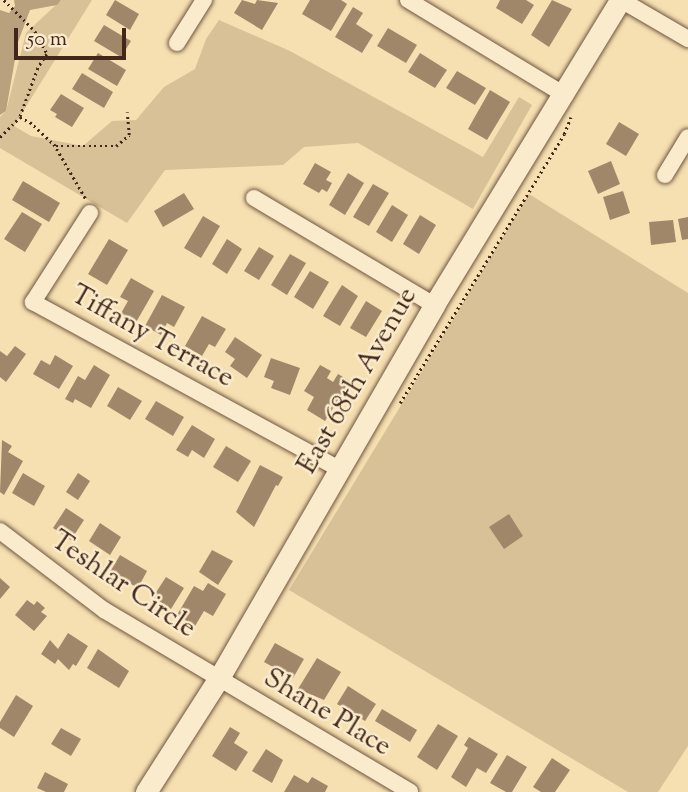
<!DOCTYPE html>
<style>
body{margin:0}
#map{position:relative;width:688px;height:792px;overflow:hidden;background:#f6e0b1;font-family:"Sorts Mill Goudy",serif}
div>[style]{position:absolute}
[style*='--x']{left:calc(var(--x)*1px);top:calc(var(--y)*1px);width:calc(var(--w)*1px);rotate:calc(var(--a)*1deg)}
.green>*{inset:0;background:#d8c197}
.water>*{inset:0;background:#b9a17e}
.building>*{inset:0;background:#a08769}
.path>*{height:2.5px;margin-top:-1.25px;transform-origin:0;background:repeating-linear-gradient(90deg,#43271a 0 2px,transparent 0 5.5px)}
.roads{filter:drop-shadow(0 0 2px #705540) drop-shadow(0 0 2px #705540)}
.minor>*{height:16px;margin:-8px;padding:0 8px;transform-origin:8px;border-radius:8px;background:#f9ebcc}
.tertiary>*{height:21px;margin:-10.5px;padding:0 10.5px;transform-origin:10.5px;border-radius:10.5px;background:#f9ebcc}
span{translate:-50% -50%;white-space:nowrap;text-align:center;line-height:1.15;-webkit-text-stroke:5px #f9ebcc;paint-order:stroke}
.street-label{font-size:28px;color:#43271a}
.scale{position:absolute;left:14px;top:28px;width:112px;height:32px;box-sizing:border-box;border:4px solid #43271a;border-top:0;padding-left:9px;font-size:21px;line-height:24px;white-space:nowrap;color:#43271a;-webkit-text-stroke:5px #f9ebcc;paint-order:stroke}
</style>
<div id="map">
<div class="green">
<div style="clip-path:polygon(61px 0,92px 0,14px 126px,31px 136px,83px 146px,112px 121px,136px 120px,164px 87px,195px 69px,206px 39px,219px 20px,290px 51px,483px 157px,519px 97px,532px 105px,473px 209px,358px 143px,304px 147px,283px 165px,165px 170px,127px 223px,0 148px,0 117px,6px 111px,26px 33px)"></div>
<div style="clip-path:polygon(529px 194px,688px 293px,688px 746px,658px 792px,628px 792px,289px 590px)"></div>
</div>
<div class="water">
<div style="clip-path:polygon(14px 0,61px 0,57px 5px,30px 10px,18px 42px,6px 111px,0 115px,0 10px,9px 13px,15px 6px)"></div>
</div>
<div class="building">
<div style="clip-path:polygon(115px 0,139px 14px,130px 30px,106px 15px)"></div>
<div style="clip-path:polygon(242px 0,255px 4px,257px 0,278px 3px,262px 30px,234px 13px)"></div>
<div style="clip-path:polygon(310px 0,341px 0,347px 4px,331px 31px,302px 14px)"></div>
<div style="clip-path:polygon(500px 0,526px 0,534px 5px,522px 24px,496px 8px)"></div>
<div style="clip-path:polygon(552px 0,572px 9px,549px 47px,531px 35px)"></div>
<div style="clip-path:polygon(353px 7px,363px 13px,356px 24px,373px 35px,362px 53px,335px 37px)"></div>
<div style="clip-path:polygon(104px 25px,131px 41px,121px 57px,94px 41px)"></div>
<div style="clip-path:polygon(388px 28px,417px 45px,406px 63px,377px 46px)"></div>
<div style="clip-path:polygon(98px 53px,126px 70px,117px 86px,88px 69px)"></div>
<div style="clip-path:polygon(420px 53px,447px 70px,435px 88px,408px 72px)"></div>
<div style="clip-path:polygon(457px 71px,486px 88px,475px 105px,446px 88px)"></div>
<div style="clip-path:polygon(82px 73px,113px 92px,104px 108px,72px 89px)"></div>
<div style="clip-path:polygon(490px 90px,510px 102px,487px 140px,468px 129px)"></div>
<div style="clip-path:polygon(61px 94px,84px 108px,72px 127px,55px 117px,57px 114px,50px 110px)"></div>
<div style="clip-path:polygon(619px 122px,639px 134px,626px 156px,606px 144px)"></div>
<div style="clip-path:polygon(611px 161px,620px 184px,598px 194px,588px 171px)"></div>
<div style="clip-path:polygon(315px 163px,331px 172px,326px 180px,332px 183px,327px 192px,322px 189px,319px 193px,303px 184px)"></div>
<div style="clip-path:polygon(348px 173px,364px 183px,345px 215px,329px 205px)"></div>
<div style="clip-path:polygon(23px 181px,60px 203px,49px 222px,12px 200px)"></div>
<div style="clip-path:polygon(373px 184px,389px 193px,369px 226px,353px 217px)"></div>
<div style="clip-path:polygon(623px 191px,630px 213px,610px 220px,603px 197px)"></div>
<div style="clip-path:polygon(184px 193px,194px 209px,163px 227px,154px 211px)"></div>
<div style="clip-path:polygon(392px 205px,408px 215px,392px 242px,376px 232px)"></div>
<div style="clip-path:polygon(22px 212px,42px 224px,25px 252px,4px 239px)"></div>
<div style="clip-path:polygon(420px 215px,436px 225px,419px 254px,403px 244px)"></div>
<div style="clip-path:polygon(203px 216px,220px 226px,201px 258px,184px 248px)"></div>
<div style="clip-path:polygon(688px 217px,688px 239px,682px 240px,678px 219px)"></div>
<div style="clip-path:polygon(673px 220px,676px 242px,651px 245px,649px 222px)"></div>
<div style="clip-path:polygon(109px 239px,128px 250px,107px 285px,88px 274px)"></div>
<div style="clip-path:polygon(227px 239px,242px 249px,227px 274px,212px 264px)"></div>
<div style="clip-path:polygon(259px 247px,274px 256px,259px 280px,244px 271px)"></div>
<div style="clip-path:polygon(290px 254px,306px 263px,287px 295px,271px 285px)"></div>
<div style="clip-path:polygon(310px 271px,329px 282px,313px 309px,294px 297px)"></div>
<div style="clip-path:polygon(131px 278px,154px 291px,135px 324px,120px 315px,128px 301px,120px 297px)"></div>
<div style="clip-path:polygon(342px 285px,358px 296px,340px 326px,323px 316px)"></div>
<div style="clip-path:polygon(162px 295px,185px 307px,174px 327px,167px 323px,161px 335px,145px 326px)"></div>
<div style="clip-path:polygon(366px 301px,382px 311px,366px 337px,350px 328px)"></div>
<div style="clip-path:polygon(202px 316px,226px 329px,215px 347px,209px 344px,202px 356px,185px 346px)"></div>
<div style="clip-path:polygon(235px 337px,262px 355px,247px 378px,230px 366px,235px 359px,225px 352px)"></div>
<div style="clip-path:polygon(15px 346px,26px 354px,6px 382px,0 377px,0 351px,7px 356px)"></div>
<div style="clip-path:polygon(55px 355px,73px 366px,59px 389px,33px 374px,41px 360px,50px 365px)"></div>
<div style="clip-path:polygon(271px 358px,300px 368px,290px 395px,271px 388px,274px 381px,264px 377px)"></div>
<div style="clip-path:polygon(94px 365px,110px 375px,91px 408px,75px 399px,73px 403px,65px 399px,78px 376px,85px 380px)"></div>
<div style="clip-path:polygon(320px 365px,331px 371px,327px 378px,333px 382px,338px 374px,350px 381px,325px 421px,307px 410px,314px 397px,304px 391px)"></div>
<div style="clip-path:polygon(118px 387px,142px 401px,130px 420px,107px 406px)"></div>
<div style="clip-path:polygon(156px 401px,184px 417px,173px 436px,145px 419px)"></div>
<div style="clip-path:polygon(192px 425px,215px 439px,204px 458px,192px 450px,188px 457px,176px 450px)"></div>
<div style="clip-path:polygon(2px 440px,12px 446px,8px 452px,23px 461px,4px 495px,0 492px)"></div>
<div style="clip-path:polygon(226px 446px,251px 461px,238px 482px,213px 467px)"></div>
<div style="clip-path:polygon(260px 465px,283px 477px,278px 486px,276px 485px,254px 527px,236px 512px)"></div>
<div style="clip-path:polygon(23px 473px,45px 486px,34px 506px,12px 493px)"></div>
<div style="clip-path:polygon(78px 473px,90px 481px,78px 500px,66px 492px)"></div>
<div style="clip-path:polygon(66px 508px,84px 520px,71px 540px,53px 528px)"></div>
<div style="clip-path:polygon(509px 514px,523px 536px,504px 549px,489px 527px)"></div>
<div style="clip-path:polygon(100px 523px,121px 537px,110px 555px,89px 541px)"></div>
<div style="clip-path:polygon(212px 550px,233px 561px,218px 585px,199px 572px)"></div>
<div style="clip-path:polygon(120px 555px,147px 571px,138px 588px,110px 572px)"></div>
<div style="clip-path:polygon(166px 577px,184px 588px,171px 609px,153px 597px)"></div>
<div style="clip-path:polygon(0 578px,10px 587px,0 599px)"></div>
<div style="clip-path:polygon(208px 583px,226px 594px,213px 616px,204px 611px,195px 626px,177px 615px,194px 586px,203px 591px)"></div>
<div style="clip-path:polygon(27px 600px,34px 605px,37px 601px,45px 608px,41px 612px,47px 616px,34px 631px,15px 615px)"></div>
<div style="clip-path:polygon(68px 633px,88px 646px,76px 666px,73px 664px,69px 670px,58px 659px,55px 664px,41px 654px,50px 640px,58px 649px)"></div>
<div style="clip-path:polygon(275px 643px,304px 659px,293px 678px,264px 662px)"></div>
<div style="clip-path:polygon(98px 649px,129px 671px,119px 688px,87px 668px)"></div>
<div style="clip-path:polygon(317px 658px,341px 672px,324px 700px,298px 689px)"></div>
<div style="clip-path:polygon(348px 686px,376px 704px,365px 721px,337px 704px)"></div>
<div style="clip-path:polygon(16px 695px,33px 706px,14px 737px,0 728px,0 722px)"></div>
<div style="clip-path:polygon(382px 709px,417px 730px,410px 742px,375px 721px)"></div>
<div style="clip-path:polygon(438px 724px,458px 736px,437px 770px,417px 757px)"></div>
<div style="clip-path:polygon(230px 727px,240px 733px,234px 743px,248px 752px,236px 771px,212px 756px)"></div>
<div style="clip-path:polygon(61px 728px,81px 739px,71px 756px,51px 744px)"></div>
<div style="clip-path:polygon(469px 737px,498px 754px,486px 773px,477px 768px,466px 787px,451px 777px,468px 748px,464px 745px)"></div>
<div style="clip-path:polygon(266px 749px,283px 760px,272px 783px,252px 771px)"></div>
<div style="clip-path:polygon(507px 755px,527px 767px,512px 792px,506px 792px,490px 783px)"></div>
<div style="clip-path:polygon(552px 758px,570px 770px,555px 792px,541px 792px,533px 787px)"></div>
<div style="clip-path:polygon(45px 772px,68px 784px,64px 792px,46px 792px,37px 788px)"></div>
<div style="clip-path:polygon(294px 775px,308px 783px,312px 777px,328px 786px,325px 792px,284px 792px)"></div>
</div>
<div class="path">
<div style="--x:4;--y:0;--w:44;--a:45"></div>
<div style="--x:35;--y:31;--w:26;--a:62"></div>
<div style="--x:47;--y:54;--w:17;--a:123"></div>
<div style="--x:38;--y:68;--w:52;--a:110.2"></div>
<div style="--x:0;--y:137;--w:28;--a:-45"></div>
<div style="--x:20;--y:117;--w:11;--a:27"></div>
<div style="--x:30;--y:122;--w:33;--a:43"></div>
<div style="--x:54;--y:144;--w:64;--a:59.8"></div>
<div style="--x:56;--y:146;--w:60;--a:0"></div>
<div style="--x:116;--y:146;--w:17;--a:-40"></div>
<div style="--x:129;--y:135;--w:23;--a:-95"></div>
<div style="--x:400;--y:403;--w:315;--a:-58.6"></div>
<div style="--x:564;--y:134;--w:18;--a:-68"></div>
</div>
<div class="roads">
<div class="minor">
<div style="--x:408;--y:0;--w:184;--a:31.2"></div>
<div style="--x:621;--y:0;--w:78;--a:30.2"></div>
<div style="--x:177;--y:43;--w:51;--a:-57.9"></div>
<div style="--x:665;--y:175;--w:44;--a:-58.8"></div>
<div style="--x:254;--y:198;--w:209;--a:30.7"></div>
<div style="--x:90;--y:213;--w:106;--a:122.6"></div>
<div style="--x:33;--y:302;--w:347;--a:28.6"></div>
<div style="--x:0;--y:531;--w:131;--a:37.2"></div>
<div style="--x:104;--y:610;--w:356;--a:30.7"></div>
</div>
<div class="tertiary">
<div style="--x:146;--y:792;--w:135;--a:-57.4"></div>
<div style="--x:219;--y:678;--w:431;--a:-60"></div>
<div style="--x:434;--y:305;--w:357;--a:-58.6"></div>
</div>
</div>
<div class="street-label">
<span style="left:152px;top:337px;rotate:29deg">Tiffany Terrace</span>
<span style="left:358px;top:381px;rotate:-60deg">East 68th Avenue</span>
<span style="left:123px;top:585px;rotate:34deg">Teshlar Circle</span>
<span style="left:327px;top:713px;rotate:31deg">Shane Place</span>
</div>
<div class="scale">50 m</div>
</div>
